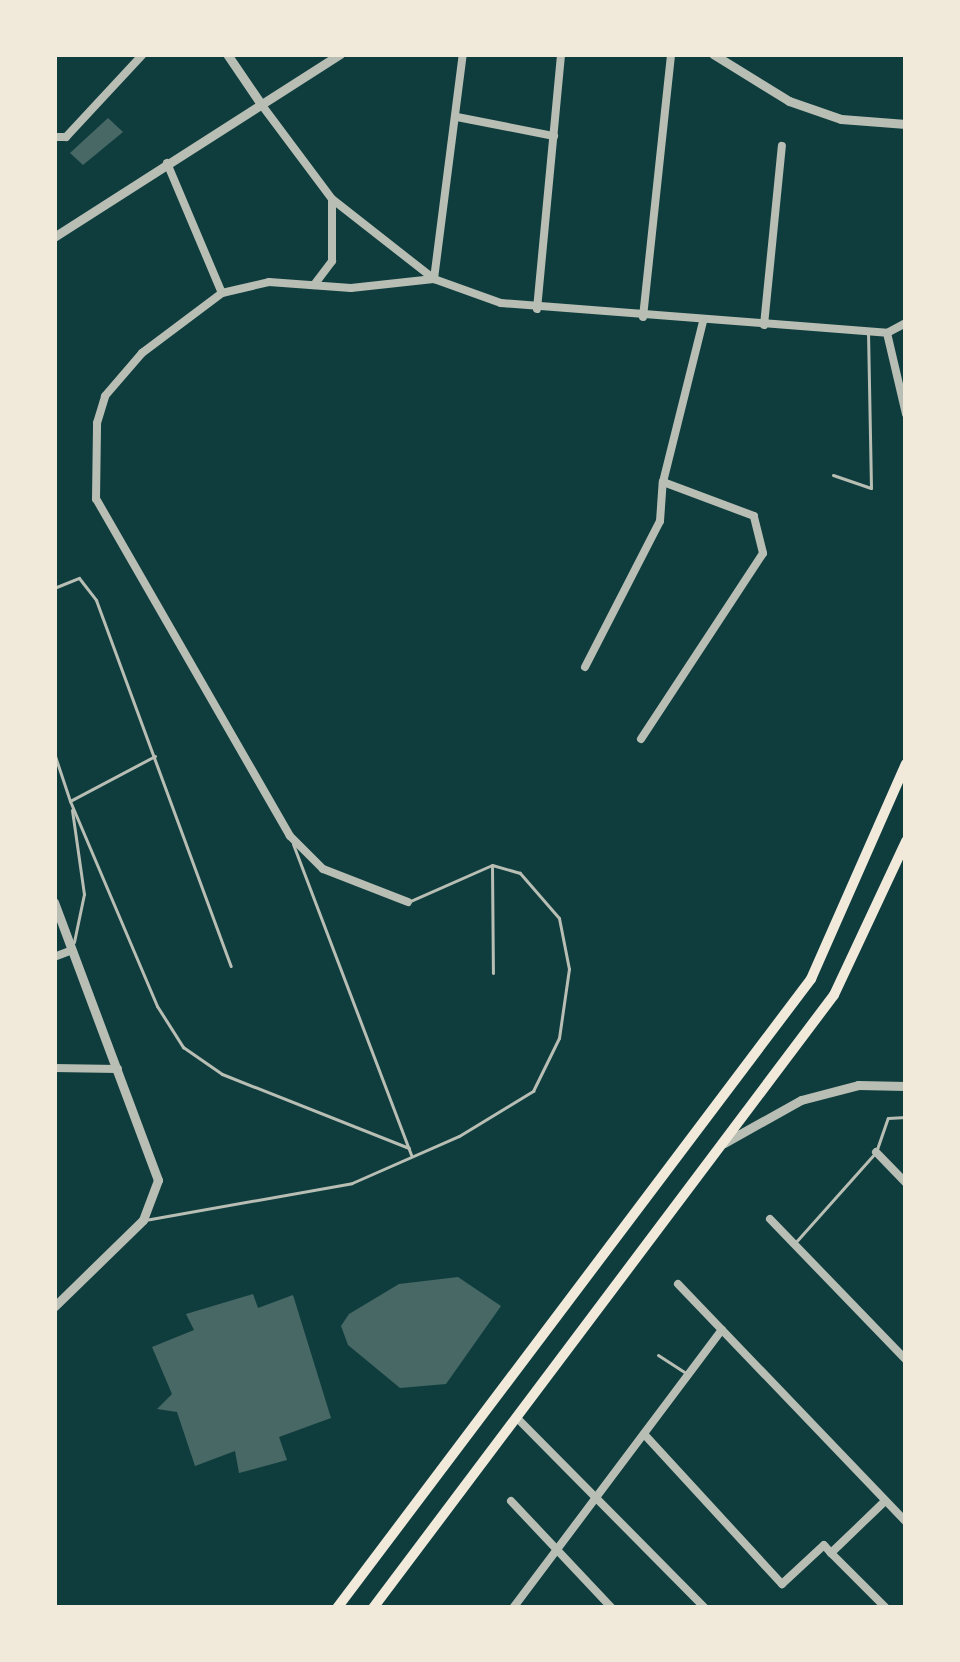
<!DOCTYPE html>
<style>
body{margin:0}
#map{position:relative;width:960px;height:1662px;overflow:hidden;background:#0f3d3e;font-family:Barlow,sans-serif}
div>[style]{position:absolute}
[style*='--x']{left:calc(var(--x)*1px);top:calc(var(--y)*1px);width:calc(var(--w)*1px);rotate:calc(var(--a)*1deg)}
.building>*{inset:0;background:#486865}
.service>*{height:3px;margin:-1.5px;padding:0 1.5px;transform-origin:1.5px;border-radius:1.5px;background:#b8beb3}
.minor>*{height:8px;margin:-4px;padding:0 4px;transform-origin:4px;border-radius:4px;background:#b8beb3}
.tertiary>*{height:9px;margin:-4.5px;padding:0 4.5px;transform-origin:4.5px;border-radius:4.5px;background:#b8beb3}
.secondary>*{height:10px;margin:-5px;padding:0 5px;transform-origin:5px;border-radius:5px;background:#f1e9da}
span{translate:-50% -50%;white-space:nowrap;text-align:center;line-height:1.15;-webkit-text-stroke:12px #f1e9da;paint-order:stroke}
.frame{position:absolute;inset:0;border:57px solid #f1e9da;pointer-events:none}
</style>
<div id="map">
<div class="building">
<div style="clip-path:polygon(108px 118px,123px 132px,83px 165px,70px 153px)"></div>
<div style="clip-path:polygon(458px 1277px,501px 1306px,446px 1384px,400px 1388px,348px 1345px,341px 1326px,349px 1314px,399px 1284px)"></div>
<div style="clip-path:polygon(253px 1294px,258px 1308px,293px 1295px,331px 1418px,279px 1437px,287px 1460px,239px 1473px,235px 1451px,195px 1466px,177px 1412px,157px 1409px,172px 1394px,152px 1347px,194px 1330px,186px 1314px)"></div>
</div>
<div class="service">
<div style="--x:833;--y:475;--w:40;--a:18.9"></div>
<div style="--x:871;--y:488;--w:154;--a:-91.1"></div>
<div style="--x:54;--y:588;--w:27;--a:-22"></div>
<div style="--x:79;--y:578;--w:28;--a:52"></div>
<div style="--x:96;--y:600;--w:390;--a:69.8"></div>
<div style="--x:54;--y:753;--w:51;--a:71.6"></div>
<div style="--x:155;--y:756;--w:96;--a:152.1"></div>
<div style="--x:70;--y:801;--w:223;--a:67"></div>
<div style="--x:157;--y:1006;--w:49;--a:57.6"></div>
<div style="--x:183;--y:1047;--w:47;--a:34.7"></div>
<div style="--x:222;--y:1074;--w:201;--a:21.6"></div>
<div style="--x:72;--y:810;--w:85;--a:81.9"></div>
<div style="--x:84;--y:894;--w:49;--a:101.8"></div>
<div style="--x:293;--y:844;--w:333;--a:69.2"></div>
<div style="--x:492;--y:866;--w:107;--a:89.5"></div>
<div style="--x:145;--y:1220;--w:210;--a:-10.1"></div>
<div style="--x:352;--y:1183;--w:117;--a:-23.7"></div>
<div style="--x:459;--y:1136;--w:87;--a:-31.3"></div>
<div style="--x:533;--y:1091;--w:59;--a:-63.9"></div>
<div style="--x:559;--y:1038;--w:70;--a:-81.8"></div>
<div style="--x:569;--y:969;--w:52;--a:-101.1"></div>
<div style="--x:559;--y:918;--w:60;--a:-130.9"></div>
<div style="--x:520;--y:873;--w:29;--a:-164"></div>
<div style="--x:492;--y:865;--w:92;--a:156.2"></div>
<div style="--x:794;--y:1244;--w:123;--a:-48.3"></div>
<div style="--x:876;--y:1152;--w:36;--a:-71"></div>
<div style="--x:888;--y:1118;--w:18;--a:-3"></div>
<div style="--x:658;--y:1355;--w:35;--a:33"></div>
</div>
<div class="minor">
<div style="--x:261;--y:104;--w:119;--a:53.2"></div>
<div style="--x:332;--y:199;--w:130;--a:38.1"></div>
<div style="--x:434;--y:279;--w:71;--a:19.7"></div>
<div style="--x:501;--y:303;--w:387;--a:4.4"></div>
<div style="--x:887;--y:333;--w:21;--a:-28"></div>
<div style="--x:457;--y:117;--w:99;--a:11.1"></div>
<div style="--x:54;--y:137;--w:12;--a:0"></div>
<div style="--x:66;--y:137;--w:113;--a:-47.1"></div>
<div style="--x:167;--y:163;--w:141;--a:67.1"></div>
<div style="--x:314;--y:285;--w:30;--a:-53"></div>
<div style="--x:332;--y:261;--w:60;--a:-90"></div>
<div style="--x:537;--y:309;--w:256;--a:-84.6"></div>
<div style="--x:643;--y:317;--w:262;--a:-83.9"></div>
<div style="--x:764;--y:325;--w:180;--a:-84.3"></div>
<div style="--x:887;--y:333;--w:83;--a:76.8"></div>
<div style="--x:585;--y:667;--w:164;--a:-62.8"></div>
<div style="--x:660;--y:521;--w:39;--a:-86"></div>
<div style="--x:641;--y:739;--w:222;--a:-56.7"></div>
<div style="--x:763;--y:553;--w:38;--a:-104"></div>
<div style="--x:754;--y:516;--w:97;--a:-159.5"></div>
<div style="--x:663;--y:482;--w:165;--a:-76"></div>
<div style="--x:408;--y:902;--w:91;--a:-158.8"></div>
<div style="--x:323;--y:869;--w:47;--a:-135"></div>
<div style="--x:290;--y:836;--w:389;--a:-119.9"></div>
<div style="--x:96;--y:499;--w:76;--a:-89.2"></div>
<div style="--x:97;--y:423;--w:28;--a:-73"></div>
<div style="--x:105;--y:396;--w:57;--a:-49.3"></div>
<div style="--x:142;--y:353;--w:100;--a:-36.9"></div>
<div style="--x:222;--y:293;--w:48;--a:-13.2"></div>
<div style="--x:269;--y:282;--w:82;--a:4.2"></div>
<div style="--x:351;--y:288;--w:83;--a:-6.2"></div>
<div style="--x:434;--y:279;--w:227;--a:-82.7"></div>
<div style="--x:54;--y:957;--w:19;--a:-21"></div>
<div style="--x:54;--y:1068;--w:64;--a:0.9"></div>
<div style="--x:876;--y:1152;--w:43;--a:45.9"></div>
<div style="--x:770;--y:1219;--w:196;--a:46"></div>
<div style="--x:678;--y:1284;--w:330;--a:46.2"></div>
<div style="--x:516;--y:1417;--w:269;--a:45.3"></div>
<div style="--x:644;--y:1434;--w:204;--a:47.4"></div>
<div style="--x:782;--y:1584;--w:57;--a:-42.9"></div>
<div style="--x:824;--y:1545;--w:11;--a:49"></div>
<div style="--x:831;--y:1553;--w:75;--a:-43.9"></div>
<div style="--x:511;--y:1501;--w:147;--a:46.7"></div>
<div style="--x:831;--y:1553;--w:78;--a:45"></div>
<div style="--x:513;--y:1608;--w:348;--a:-53.1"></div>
</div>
<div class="tertiary">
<div style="--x:227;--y:54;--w:60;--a:55.8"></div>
<div style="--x:713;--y:54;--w:89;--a:31.7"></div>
<div style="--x:789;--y:101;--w:55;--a:19.1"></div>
<div style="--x:841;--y:119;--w:65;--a:4.4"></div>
<div style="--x:54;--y:237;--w:340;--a:-32.6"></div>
<div style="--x:54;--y:902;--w:297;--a:69.5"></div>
<div style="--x:158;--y:1180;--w:43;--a:110.6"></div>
<div style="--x:143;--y:1220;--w:124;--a:135.7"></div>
<div style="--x:724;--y:1143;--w:88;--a:-29.2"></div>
<div style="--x:801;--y:1100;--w:59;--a:-14.7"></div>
<div style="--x:858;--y:1085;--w:48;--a:1.2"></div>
</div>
<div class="secondary">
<div style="--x:337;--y:1608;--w:788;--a:-53"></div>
<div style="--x:811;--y:979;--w:235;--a:-66.2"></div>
<div style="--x:373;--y:1608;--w:767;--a:-53.06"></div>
<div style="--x:834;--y:995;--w:170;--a:-64.9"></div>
</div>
<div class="frame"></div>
</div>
